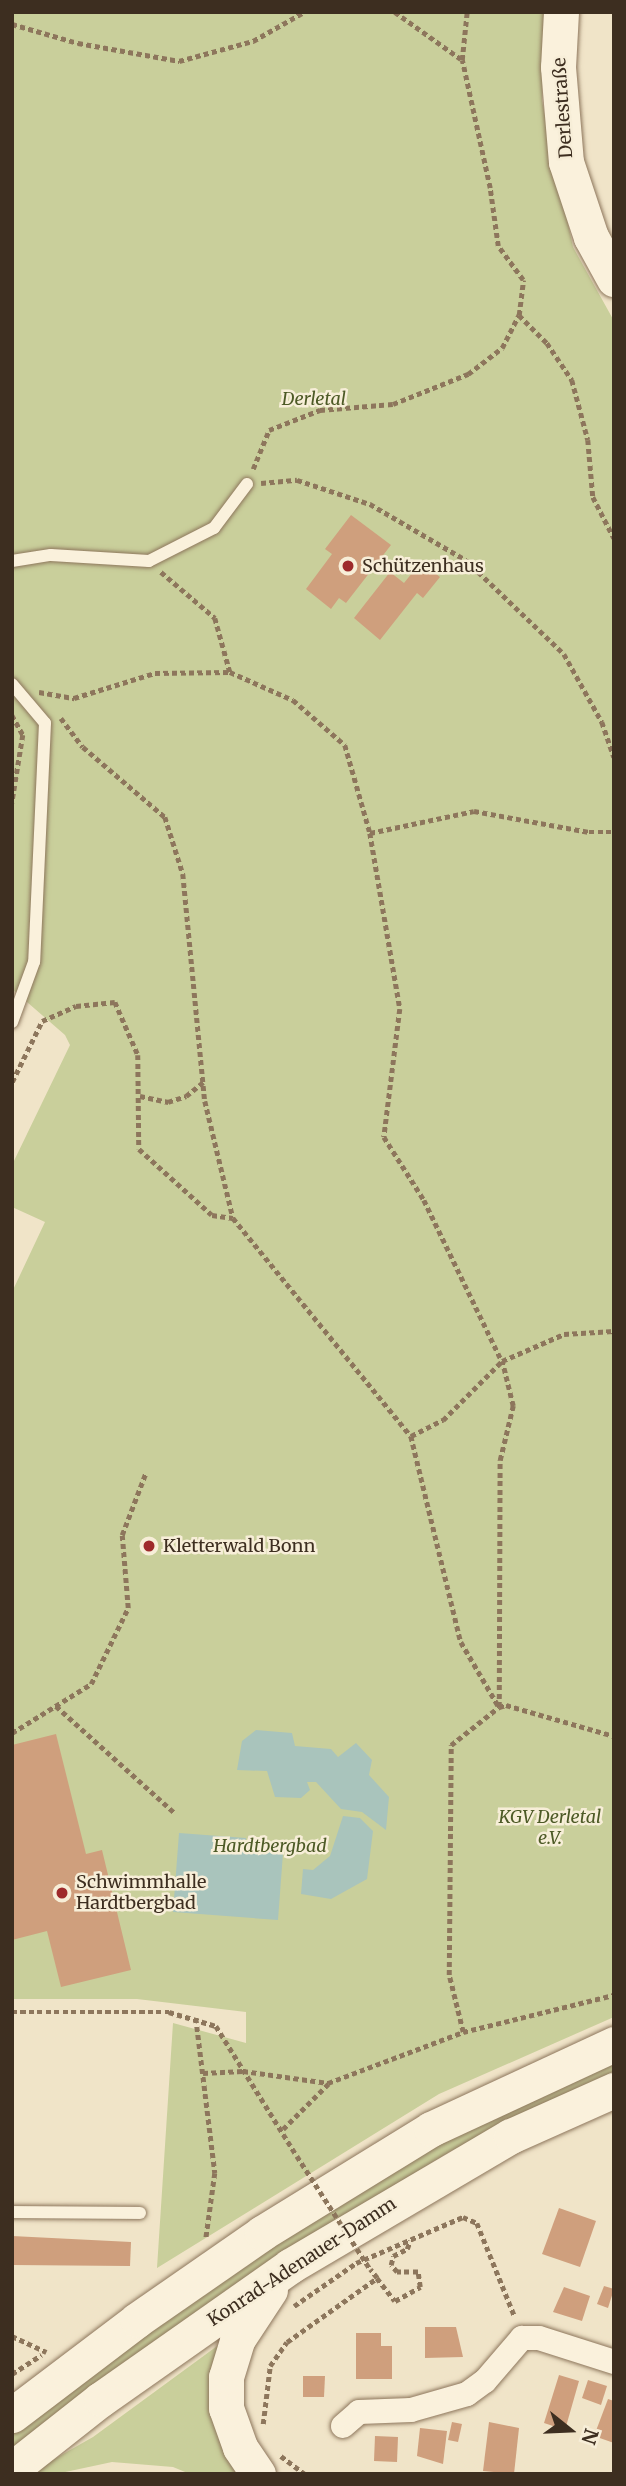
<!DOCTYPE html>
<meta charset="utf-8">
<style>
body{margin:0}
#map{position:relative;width:626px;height:2486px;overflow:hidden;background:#f0e4c8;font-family:Merriweather,serif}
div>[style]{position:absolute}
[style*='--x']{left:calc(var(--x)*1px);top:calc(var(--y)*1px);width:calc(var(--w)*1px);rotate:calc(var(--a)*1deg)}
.green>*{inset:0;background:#c9cf9b}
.water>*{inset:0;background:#a9c4bc}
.building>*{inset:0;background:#cf9f7d}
.path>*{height:4.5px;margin-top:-2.25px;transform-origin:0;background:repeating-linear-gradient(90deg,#8d765c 0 5px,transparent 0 8.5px)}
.roads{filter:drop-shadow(0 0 2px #8d765c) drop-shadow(0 0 2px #8d765c)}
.lane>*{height:12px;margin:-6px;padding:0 6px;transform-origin:6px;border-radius:6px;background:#faf1dc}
.street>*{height:24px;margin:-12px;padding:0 12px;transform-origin:12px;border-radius:12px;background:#faf1dc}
.secondary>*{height:35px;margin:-17.5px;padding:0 17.5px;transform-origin:17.5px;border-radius:17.5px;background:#faf1dc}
.path-bridge>*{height:4.5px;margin-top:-2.25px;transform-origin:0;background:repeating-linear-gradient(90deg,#8d765c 0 5px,transparent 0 8.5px)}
.dots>*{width:19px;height:19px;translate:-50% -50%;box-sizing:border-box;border:4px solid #f7eed8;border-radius:50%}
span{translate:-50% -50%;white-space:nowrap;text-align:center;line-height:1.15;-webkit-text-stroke:5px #f7eed8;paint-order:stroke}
.street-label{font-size:18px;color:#3d2e20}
.park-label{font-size:18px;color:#4d5a26;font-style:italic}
.poi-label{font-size:18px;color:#3d2e20}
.left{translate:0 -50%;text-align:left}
.frame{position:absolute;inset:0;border:14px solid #3d2e20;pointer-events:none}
.north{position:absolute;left:535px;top:2395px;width:70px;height:70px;-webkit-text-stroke:5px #f7eed8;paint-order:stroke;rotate:108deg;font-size:19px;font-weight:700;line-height:28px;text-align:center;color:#3d2e20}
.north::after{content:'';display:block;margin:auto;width:24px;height:32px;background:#3d2e20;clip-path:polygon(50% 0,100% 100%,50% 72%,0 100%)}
</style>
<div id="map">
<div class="green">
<div style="clip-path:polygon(12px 12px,545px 12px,542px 101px,573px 247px,614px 321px,614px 2017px,439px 2094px,157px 2268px,173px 2023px,246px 2043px,246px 2012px,137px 1999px,12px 1999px,12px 1292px,45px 1222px,12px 1207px,12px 1165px,70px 1045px,65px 1035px,12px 989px)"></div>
<div style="clip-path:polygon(614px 2058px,614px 2075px,451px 2151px,280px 2255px,12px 2455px,12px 2431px,145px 2330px,408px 2157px)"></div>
<div style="clip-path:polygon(224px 2341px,247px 2474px,190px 2474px,173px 2467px,112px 2462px,56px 2474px,28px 2474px,93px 2437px)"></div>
</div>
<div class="water">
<div style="clip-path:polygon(256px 1730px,292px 1733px,295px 1746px,331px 1749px,338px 1757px,356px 1743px,372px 1760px,369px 1775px,389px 1797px,386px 1830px,362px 1812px,341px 1809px,316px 1782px,307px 1782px,310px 1790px,301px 1798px,275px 1797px,267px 1771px,237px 1770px,242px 1741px)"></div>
<div style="clip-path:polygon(343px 1816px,360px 1818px,373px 1831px,367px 1879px,331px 1899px,301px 1894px,303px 1869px,313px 1870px,330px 1856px)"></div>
<div style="clip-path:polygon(179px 1833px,246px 1838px,245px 1850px,283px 1853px,278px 1920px,173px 1912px)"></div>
</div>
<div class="building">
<div style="clip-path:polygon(351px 515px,391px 545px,346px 603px,339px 598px,331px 609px,306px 589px,332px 554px,325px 549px)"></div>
<div style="clip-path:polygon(421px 562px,440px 577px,423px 598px,417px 593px,380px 640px,354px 618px,390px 572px,404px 583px)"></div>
<div style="clip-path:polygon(56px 1734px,86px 1854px,102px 1850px,131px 1970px,61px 1987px,47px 1931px,12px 1940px,12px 1745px)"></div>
<div style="clip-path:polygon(559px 2208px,596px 2221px,580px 2267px,542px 2254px)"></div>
<div style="clip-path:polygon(12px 2236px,131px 2242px,130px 2266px,12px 2265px)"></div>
<div style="clip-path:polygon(604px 2286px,614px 2289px,608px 2308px,597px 2304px)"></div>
<div style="clip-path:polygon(564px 2287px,590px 2296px,582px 2321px,553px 2312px)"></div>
<div style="clip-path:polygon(425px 2327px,456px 2327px,463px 2357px,425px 2358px)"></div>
<div style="clip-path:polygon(356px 2333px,381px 2333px,381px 2346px,392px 2346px,392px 2379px,356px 2379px)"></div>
<div style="clip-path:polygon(559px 2375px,579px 2381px,565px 2430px,544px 2423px)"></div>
<div style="clip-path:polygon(303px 2376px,325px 2376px,324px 2397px,303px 2397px)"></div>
<div style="clip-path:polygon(588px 2380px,607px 2386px,601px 2405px,582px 2398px)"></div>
<div style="clip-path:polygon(608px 2399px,614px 2401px,614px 2443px,594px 2436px)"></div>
<div style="clip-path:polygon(452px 2422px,462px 2424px,458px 2442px,448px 2440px)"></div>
<div style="clip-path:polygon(489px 2422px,519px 2428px,514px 2474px,483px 2471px)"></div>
<div style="clip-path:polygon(420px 2428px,447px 2431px,443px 2464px,417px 2456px)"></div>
<div style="clip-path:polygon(375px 2436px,398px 2437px,397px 2462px,374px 2461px)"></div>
</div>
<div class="path">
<div style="--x:395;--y:12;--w:81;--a:35.5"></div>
<div style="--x:12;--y:24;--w:69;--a:16.1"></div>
<div style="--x:78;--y:43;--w:103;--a:10.1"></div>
<div style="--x:179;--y:61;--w:77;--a:-15.1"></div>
<div style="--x:253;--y:41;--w:59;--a:-29.6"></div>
<div style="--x:519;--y:315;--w:40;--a:45"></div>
<div style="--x:547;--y:343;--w:45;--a:56"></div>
<div style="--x:572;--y:380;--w:62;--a:75.1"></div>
<div style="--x:588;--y:440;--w:57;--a:85"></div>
<div style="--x:593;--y:497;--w:46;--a:62.9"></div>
<div style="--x:253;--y:469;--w:42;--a:-67.7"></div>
<div style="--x:269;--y:430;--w:55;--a:-21.4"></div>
<div style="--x:320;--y:410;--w:73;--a:-4.7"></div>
<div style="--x:393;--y:404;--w:81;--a:-21.8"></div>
<div style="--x:468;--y:374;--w:43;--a:-37.4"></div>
<div style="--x:502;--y:348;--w:37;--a:-63"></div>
<div style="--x:519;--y:315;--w:35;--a:-83"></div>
<div style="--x:523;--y:280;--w:42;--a:-126.3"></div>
<div style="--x:498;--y:246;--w:59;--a:-97.9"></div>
<div style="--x:490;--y:188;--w:131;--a:-102.3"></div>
<div style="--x:462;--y:60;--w:48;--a:-84.1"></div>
<div style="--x:261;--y:483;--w:36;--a:-5"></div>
<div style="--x:297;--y:480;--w:77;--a:18.2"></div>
<div style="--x:370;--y:504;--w:111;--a:30.3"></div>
<div style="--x:466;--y:560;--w:136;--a:43.8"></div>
<div style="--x:564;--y:654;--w:78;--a:60.8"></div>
<div style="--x:602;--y:722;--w:37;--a:71"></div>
<div style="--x:161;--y:572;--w:71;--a:40.4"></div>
<div style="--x:215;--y:618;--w:56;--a:74.5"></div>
<div style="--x:230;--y:672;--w:69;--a:24"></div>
<div style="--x:293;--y:700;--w:69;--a:40.9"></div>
<div style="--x:345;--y:745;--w:91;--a:74.1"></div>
<div style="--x:370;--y:833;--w:179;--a:80.3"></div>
<div style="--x:400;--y:1009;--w:129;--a:97.1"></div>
<div style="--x:384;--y:1137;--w:75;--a:57.6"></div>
<div style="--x:424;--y:1200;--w:179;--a:64.2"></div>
<div style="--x:502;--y:1361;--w:68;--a:-23.5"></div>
<div style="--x:564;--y:1334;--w:50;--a:-3.4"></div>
<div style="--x:39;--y:692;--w:36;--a:10"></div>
<div style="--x:74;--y:698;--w:85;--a:-17.2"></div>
<div style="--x:155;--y:673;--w:75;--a:-0.8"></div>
<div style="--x:12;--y:715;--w:23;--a:61"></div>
<div style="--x:23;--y:735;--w:69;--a:99.2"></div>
<div style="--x:61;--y:718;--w:36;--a:53"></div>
<div style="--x:83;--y:747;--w:108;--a:40.5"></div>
<div style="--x:165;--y:817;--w:60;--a:72.5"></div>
<div style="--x:183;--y:874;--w:228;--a:84.5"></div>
<div style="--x:205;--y:1101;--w:120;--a:76.5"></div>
<div style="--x:233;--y:1218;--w:281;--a:50.8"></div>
<div style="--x:411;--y:1436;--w:212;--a:76.4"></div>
<div style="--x:461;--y:1642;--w:75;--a:59.7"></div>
<div style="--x:499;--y:1707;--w:7;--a:-16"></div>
<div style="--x:506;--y:1705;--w:112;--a:16"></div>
<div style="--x:370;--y:833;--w:106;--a:-11.9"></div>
<div style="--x:474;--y:811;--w:117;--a:10.3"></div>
<div style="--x:589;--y:832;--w:25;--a:0"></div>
<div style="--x:12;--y:1082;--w:68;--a:-63.8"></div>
<div style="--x:42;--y:1021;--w:37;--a:-24"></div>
<div style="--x:76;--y:1006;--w:39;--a:-6"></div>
<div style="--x:115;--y:1002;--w:58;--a:66.5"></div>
<div style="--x:138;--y:1055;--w:94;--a:89.4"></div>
<div style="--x:139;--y:1149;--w:98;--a:42.1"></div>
<div style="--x:212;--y:1215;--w:21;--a:8"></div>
<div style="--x:140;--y:1096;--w:29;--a:12"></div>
<div style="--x:168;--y:1102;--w:19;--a:-18"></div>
<div style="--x:186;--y:1096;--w:22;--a:-39"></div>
<div style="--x:411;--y:1436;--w:36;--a:-27"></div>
<div style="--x:443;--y:1420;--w:82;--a:-45"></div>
<div style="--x:56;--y:1706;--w:160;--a:42"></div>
<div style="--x:12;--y:1733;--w:93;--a:-31.8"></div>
<div style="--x:91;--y:1684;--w:85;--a:-64"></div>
<div style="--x:128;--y:1608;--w:73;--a:-94.7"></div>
<div style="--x:122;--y:1535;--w:67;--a:-69.1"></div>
<div style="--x:12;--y:2012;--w:157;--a:0"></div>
<div style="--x:169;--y:2012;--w:49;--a:16.6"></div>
<div style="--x:216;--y:2026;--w:153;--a:58.1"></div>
<div style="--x:196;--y:2018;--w:156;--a:83"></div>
<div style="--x:215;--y:2173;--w:67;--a:97.8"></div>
<div style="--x:463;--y:2032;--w:59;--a:-103.8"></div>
<div style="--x:449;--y:1975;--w:230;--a:-89.5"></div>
<div style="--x:451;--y:1745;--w:61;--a:-38.4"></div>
<div style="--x:499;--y:1707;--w:247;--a:-89.8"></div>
<div style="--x:500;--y:1460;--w:56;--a:-76.5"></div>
<div style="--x:513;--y:1406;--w:46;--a:-103.7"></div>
<div style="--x:203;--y:2073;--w:40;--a:-2.9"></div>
<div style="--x:243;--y:2071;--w:86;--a:8"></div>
<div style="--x:328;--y:2083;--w:144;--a:-20.7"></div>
<div style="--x:463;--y:2032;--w:155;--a:-13.8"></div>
<div style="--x:283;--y:2129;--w:64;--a:-45"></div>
<div style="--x:377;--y:2278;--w:29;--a:52"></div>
<div style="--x:395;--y:2301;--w:29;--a:-29"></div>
<div style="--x:420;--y:2287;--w:15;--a:-98"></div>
<div style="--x:418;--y:2272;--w:21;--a:180"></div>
<div style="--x:397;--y:2272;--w:9;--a:-131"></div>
<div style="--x:391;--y:2265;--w:9;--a:-77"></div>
<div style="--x:393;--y:2256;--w:16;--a:-27"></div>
<div style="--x:407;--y:2249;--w:9;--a:-69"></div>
<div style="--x:294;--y:2306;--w:75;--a:-34.7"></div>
<div style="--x:356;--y:2263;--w:116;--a:-23.3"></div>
<div style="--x:463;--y:2217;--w:15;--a:23"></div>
<div style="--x:477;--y:2223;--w:101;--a:68"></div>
<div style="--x:12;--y:2336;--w:38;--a:25"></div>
<div style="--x:12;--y:2374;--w:35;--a:-33"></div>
<div style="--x:263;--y:2424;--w:58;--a:-83.1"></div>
<div style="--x:270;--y:2366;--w:29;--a:-55"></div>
<div style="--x:287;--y:2342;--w:110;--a:-35.4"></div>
<div style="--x:377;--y:2278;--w:11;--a:-128"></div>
<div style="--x:281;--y:2456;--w:30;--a:37"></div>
</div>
<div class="roads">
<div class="lane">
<div style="--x:12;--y:561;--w:39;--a:-9"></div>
<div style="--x:51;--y:555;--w:98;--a:3.5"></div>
<div style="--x:149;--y:561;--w:73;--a:-26.9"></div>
<div style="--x:214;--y:528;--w:55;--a:-53.1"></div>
<div style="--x:12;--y:684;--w:51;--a:49.8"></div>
<div style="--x:45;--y:723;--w:239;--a:92.6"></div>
<div style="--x:34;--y:962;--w:64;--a:110.1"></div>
<div style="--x:12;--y:2212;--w:128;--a:0.4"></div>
</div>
<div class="street">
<div style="--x:343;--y:2426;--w:21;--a:-41"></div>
<div style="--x:359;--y:2412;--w:52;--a:-2.2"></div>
<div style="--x:411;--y:2410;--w:58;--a:-15.9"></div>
<div style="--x:467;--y:2394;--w:22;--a:-36"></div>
<div style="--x:485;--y:2381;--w:57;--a:-49.3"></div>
<div style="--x:522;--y:2338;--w:17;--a:0"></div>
<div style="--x:539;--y:2338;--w:79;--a:17.7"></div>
</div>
<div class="secondary">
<div style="--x:561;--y:12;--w:55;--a:93.1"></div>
<div style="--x:558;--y:67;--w:95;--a:85.2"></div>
<div style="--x:566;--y:162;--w:79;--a:71.6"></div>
<div style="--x:591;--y:237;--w:48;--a:61.3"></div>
<div style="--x:12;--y:2415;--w:157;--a:-37.2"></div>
<div style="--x:137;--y:2320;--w:152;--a:-34.8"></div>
<div style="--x:262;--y:2233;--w:198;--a:-31.6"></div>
<div style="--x:431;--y:2129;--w:202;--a:-24.9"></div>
<div style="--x:12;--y:2469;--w:113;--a:-38.2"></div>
<div style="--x:101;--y:2399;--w:231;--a:-35.1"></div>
<div style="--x:290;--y:2266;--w:256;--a:-30.5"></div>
<div style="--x:511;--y:2136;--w:113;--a:-24.1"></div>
<div style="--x:258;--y:2474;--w:32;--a:-124"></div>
<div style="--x:240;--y:2447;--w:41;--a:-109.7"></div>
<div style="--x:226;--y:2408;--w:31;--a:-90"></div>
<div style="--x:226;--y:2377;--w:39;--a:-73"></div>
<div style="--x:237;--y:2340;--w:60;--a:-56.6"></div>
</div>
</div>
<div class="path-bridge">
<div style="--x:297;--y:2156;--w:135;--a:57.1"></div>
</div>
<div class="dots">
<div style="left:348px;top:566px;background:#9e2a2b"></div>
<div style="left:149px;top:1546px;background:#9e2a2b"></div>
<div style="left:62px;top:1893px;background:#9e2a2b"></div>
</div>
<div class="street-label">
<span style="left:563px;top:108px;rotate:-94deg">Derlestraße</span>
<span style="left:302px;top:2262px;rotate:-33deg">Konrad-Adenauer-Damm</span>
</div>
<div class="park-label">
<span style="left:314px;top:399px">Derletal</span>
<span style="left:550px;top:1828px">KGV Derletal<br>e.V.</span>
<span style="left:270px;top:1846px">Hardtbergbad</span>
</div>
<div class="poi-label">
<span class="left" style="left:362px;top:566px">Schützenhaus</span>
<span class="left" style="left:163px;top:1546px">Kletterwald Bonn</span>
<span class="left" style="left:76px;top:1893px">Schwimmhalle<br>Hardtbergbad</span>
</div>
<div class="frame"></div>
<div class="north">N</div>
</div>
